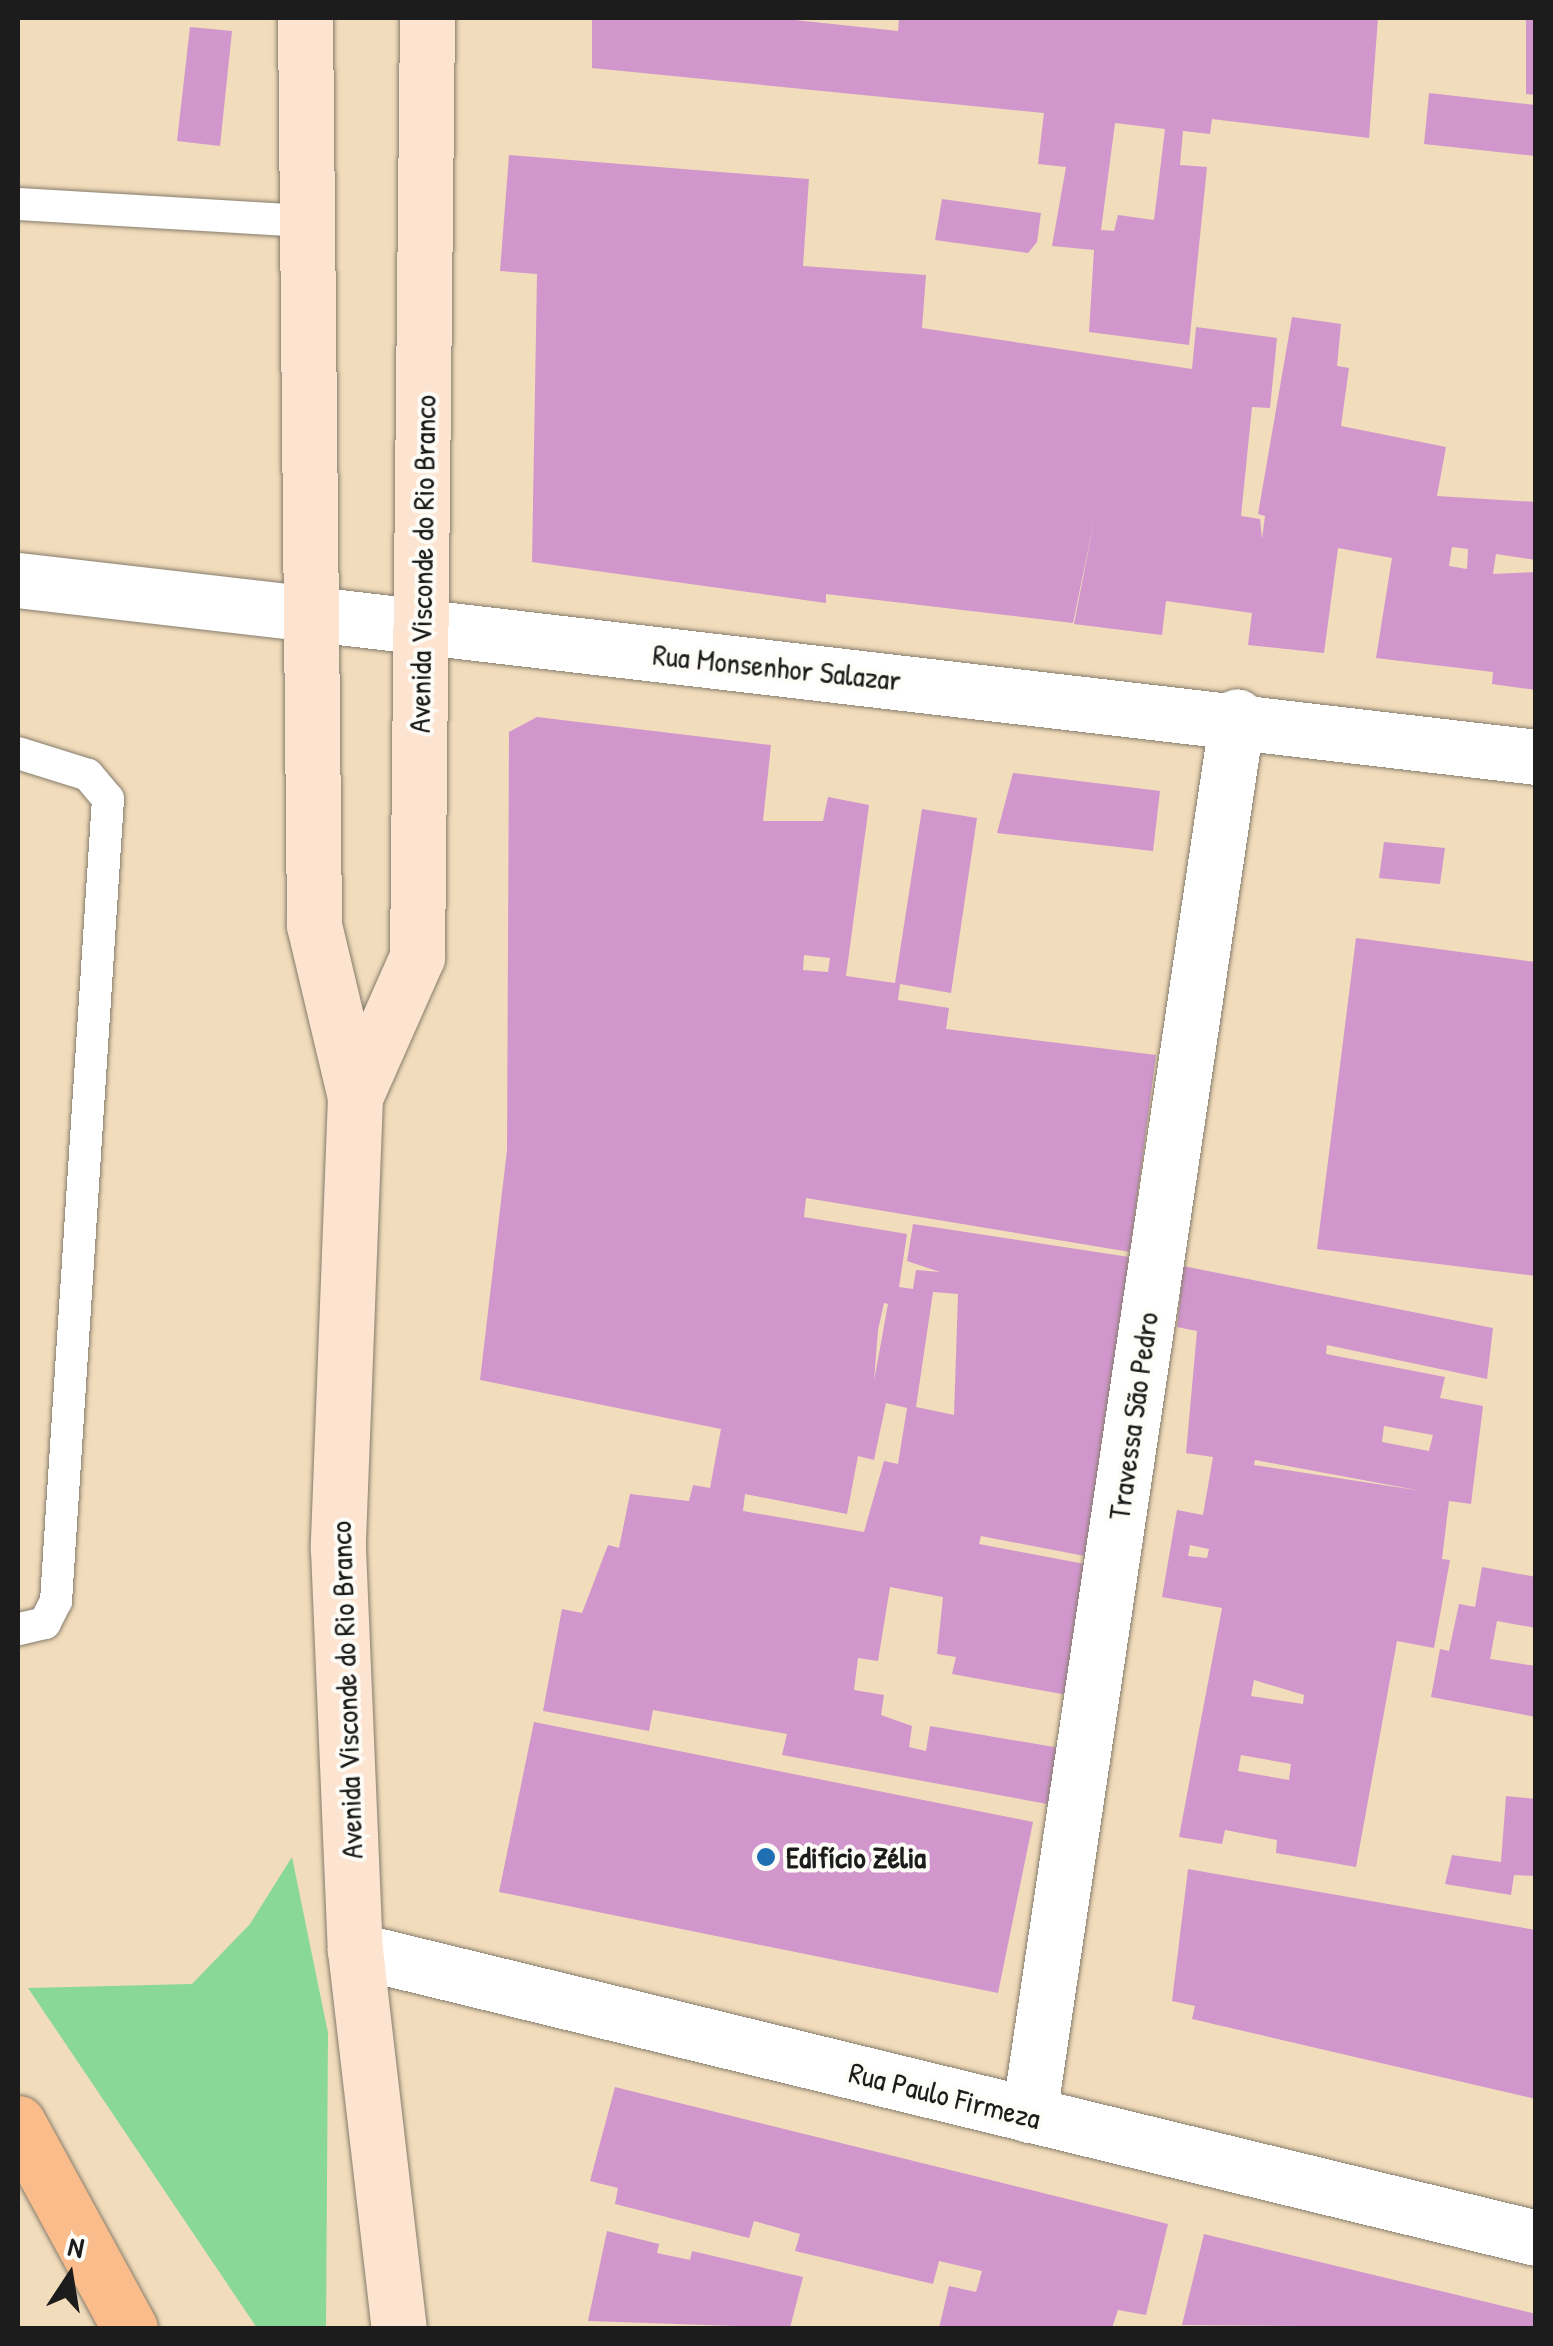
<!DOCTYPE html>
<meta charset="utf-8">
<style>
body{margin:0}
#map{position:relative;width:1553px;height:2346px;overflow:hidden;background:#f1dcbb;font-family:"Patrick Hand",sans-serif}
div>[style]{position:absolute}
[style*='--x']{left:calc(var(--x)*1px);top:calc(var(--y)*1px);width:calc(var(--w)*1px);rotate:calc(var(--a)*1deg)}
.green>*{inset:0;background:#89d897}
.building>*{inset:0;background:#d197cd}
.roads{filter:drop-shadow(0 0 2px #867c6c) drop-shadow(0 0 2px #867c6c)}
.service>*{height:32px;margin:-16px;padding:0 16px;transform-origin:16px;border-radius:16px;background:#fff}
.minor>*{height:55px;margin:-27.5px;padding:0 27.5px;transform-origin:27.5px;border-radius:27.5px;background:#fff}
.tertiary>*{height:55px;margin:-27.5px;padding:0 27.5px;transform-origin:27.5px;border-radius:27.5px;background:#fff}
.secondary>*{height:55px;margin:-27.5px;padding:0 27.5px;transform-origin:27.5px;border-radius:27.5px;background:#fde4d1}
.trunk>*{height:55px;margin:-27.5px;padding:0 27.5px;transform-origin:27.5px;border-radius:27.5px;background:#fabc8b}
.dots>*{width:28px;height:28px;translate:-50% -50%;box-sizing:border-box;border:5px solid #fdfcf7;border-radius:50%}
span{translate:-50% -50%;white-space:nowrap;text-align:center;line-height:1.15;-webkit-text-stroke:8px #fdfcf7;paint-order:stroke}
.street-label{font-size:30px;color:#1c1c1c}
.poi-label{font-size:30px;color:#1c1c1c;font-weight:700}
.left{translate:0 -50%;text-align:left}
.frame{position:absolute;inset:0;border:20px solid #1c1c1c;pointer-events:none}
.north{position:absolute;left:20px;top:2226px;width:100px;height:100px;-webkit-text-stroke:8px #fdfcf7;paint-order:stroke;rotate:12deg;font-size:28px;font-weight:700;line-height:40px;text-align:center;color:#1c1c1c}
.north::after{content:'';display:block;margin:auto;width:35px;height:45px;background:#1c1c1c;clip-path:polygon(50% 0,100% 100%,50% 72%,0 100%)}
</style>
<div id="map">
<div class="green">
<div style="clip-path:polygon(292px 1857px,328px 2033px,326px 2328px,257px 2328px,28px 1988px,192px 1984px,250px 1924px)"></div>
</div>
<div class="building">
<div style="clip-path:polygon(evenodd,592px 18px,776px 18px,898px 31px,899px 18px,1378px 18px,1369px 138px,1212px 119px,1210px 134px,1183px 131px,1180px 165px,1207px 167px,1189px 345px,1089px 332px,1094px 250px,1052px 246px,1066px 167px,1038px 164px,1044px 113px,592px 68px,592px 18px,1115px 123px,1165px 129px,1154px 220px,1118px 215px,1114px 231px,1101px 230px,1115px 123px)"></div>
<div style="clip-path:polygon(1526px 18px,1536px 18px,1536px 95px,1526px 94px)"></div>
<div style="clip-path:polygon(190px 27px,232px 31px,220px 146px,177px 141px)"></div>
<div style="clip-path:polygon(1429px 93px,1536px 105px,1536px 156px,1424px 144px)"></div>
<div style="clip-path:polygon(evenodd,509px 155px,809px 179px,803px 266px,926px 275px,922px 328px,1192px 369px,1196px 327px,1277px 338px,1270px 408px,1252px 407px,1241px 516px,1260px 519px,1262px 539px,1265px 516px,1258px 514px,1292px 317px,1341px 324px,1337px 366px,1349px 368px,1341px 426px,1446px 447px,1437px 496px,1536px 502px,1536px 560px,1496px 554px,1493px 574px,1536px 572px,1536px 690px,1492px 684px,1493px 672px,1376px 658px,1392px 558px,1338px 548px,1324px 653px,1248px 645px,1252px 613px,1166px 601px,1162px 635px,1074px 624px,1095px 516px,1073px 623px,826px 594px,826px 603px,532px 562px,537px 274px,500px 271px,509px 155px,1452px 547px,1468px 549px,1467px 569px,1449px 566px,1452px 547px)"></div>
<div style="clip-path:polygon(942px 199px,1041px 213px,1037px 242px,1028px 253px,935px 240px)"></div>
<div style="clip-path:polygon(evenodd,537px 717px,771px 745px,763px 821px,823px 821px,828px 797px,869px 805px,846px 976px,895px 983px,922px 809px,977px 818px,951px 993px,900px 984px,898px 1000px,949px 1008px,946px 1029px,1156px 1055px,1130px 1252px,806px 1198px,804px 1217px,907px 1234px,899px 1287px,913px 1289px,916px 1270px,940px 1272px,907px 1261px,913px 1224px,1129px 1257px,1090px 1557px,981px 1536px,979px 1544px,1090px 1565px,1073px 1696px,952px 1674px,956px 1657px,937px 1654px,943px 1597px,890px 1587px,878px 1661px,858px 1658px,854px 1690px,884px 1695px,881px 1715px,912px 1726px,909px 1747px,926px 1751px,930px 1726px,1066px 1749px,1058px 1806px,782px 1755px,787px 1734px,653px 1710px,649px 1731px,543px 1711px,562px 1609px,582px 1613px,608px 1545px,619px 1548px,630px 1494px,689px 1501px,693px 1485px,710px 1488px,721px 1429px,480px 1380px,507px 1150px,509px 732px,537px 717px,804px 955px,830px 958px,828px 972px,803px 970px,804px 955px,537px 717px,933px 1292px,958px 1294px,954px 1415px,916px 1407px,933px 1292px,537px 717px,884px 1303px,888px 1304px,874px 1381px,878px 1330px,884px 1303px,537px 717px,886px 1403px,907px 1408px,898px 1464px,884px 1461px,864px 1532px,743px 1511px,745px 1494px,847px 1514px,858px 1456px,874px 1460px,886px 1403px)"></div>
<div style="clip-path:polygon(1013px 773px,1160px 791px,1153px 851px,997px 833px)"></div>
<div style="clip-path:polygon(1384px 842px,1445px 848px,1440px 884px,1379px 878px)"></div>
<div style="clip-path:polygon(1356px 938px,1536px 962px,1536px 1276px,1317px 1249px)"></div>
<div style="clip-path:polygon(evenodd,1183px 1266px,1493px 1328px,1487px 1379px,1327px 1345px,1326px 1354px,1445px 1377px,1440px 1398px,1483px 1406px,1471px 1504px,1449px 1501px,1442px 1559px,1450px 1560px,1434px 1648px,1397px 1641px,1356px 1867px,1276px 1853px,1277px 1840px,1225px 1830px,1222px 1844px,1179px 1837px,1222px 1608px,1162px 1597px,1177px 1510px,1203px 1515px,1213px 1457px,1186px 1453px,1197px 1331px,1177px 1327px,1183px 1266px,1384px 1426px,1433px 1435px,1429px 1451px,1382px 1442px,1384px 1426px,1183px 1266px,1255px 1460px,1422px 1491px,1254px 1465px,1255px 1460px,1183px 1266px,1190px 1545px,1209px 1549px,1207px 1558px,1188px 1556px,1190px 1545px,1183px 1266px,1254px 1680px,1304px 1695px,1303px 1704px,1251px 1696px,1254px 1680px,1183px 1266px,1241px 1755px,1291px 1764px,1289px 1780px,1238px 1771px,1241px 1755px)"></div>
<div style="clip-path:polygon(1482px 1567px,1536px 1577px,1536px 1628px,1497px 1621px,1490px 1659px,1536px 1666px,1536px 1717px,1431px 1697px,1440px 1649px,1449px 1651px,1459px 1604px,1475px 1607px)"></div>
<div style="clip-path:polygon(534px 1722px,1033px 1822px,998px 1993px,499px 1892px)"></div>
<div style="clip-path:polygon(1506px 1796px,1536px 1799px,1536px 1876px,1514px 1875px,1511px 1895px,1445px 1884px,1452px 1855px,1501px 1862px)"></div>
<div style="clip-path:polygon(1188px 1869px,1536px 1930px,1536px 2099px,1192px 2019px,1195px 2006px,1172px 2001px)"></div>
<div style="clip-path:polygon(615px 2087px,1168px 2224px,1146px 2315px,1118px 2310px,1112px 2328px,939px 2328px,949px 2286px,976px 2292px,982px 2271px,939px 2261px,933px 2284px,795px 2251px,800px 2234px,754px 2221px,749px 2238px,615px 2204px,618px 2188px,590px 2181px)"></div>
<div style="clip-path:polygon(607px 2231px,659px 2244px,657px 2253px,690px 2260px,692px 2251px,803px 2277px,790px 2328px,588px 2321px)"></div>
<div style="clip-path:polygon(1204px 2234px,1536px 2314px,1536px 2328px,1182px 2325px)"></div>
</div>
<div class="roads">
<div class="service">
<div style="--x:18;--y:204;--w:288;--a:3.4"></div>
<div style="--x:18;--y:753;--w:73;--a:17.4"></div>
<div style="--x:88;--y:775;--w:31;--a:50"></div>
<div style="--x:108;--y:799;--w:804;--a:93.71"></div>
<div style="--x:56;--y:1601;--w:25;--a:117"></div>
<div style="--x:45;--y:1623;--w:28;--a:167"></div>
</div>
<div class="minor">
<div style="--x:18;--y:580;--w:289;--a:6.6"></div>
<div style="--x:1029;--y:2115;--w:1414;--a:-81.54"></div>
</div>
<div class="tertiary">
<div style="--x:305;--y:613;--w:1239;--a:6.67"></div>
<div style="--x:355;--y:1950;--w:1216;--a:13.7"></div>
</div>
<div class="secondary">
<div style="--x:305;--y:18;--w:907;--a:89.43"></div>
<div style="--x:314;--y:925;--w:177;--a:76.6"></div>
<div style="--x:355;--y:1097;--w:452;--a:92.2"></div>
<div style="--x:338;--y:1549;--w:401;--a:87.6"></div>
<div style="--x:355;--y:1950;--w:381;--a:83.4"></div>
<div style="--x:355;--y:1097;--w:153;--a:-66.1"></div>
<div style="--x:417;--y:957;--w:939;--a:-89.39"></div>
</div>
<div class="trunk">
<div style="--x:18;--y:2123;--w:234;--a:61.4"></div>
</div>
</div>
<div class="dots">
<div style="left:766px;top:1857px;background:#1f6fb2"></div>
</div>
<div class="street-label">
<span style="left:422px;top:564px;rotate:-89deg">Avenida Visconde do Rio Branco</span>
<span style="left:777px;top:667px;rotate:6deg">Rua Monsenhor Salazar</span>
<span style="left:1133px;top:1416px;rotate:-82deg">Travessa São Pedro</span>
<span style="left:346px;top:1690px;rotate:-92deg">Avenida Visconde do Rio Branco</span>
<span style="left:945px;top:2095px;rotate:14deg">Rua Paulo Firmeza</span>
</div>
<div class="poi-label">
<span class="left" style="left:786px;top:1857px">Edifício Zélia</span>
</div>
<div class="frame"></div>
<div class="north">N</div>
</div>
